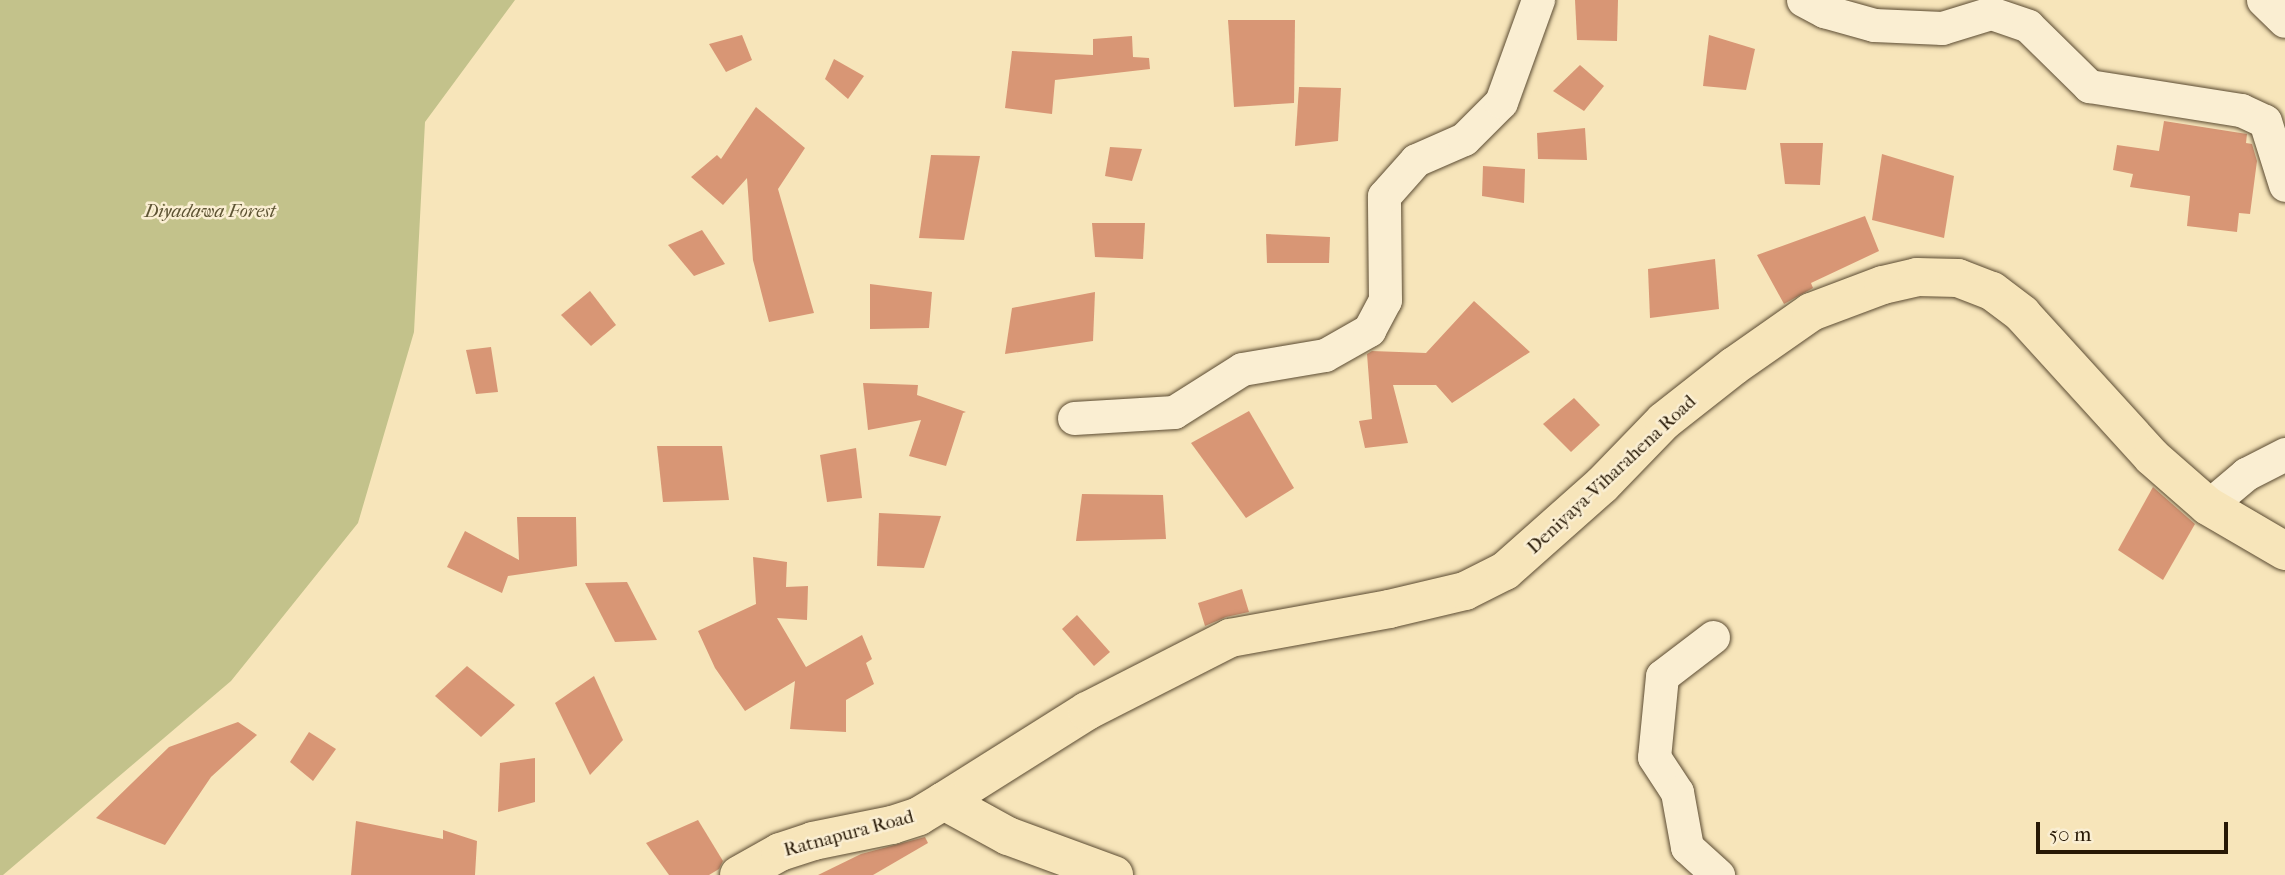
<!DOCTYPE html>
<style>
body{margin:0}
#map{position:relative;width:2285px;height:875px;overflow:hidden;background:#f7e5ba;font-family:"IM FELL French Canon",serif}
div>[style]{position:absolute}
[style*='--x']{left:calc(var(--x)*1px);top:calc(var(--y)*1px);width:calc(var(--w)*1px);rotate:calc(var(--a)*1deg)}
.green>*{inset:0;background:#c3c28b}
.building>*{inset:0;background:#d89675}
.roads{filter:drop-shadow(0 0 2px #5b4b32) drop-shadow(0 0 2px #5b4b32)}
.minor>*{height:33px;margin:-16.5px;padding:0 16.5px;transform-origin:16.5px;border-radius:16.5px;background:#faeed2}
.major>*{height:38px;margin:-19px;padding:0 19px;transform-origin:19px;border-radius:19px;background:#f7e5ba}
.highway>*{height:38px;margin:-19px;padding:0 19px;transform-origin:19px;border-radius:19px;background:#f7e5ba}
span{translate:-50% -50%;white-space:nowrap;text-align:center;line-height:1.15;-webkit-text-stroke:5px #faeed2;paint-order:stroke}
.park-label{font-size:19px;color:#5e5434;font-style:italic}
.street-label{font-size:19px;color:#271805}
.scale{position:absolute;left:2036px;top:822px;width:192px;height:32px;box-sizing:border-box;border:4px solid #271805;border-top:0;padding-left:9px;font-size:21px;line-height:24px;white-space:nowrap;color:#271805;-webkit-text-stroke:5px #faeed2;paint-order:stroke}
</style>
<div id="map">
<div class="green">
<div style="clip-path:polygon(0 0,515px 0,425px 122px,414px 332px,358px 523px,231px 681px,3px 875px,0 875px)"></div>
</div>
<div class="building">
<div style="clip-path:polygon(1575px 0,1618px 0,1617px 41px,1577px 40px)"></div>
<div style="clip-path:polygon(1228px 20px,1295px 20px,1294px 103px,1234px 107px)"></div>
<div style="clip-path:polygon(742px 35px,752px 60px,726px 72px,709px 44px)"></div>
<div style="clip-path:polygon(1709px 35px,1755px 49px,1746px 90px,1703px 86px)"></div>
<div style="clip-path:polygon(1132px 36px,1133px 57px,1149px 58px,1150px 69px,1055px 80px,1052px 114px,1005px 108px,1012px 51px,1093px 55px,1093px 39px)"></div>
<div style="clip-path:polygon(834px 59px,864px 76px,848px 99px,825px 79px)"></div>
<div style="clip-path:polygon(1580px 65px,1604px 86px,1584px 111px,1553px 91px)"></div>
<div style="clip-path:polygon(1299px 87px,1341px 88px,1338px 141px,1295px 146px)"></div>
<div style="clip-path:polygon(756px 107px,805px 148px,778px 189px,814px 313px,769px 322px,753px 260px,747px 178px,723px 205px,691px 177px,717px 155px,721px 159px)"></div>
<div style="clip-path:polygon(2164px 121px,2247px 134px,2246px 143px,2252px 144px,2257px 161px,2250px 214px,2239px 213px,2237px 232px,2187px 226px,2190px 196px,2130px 187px,2133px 174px,2113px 170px,2117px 145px,2159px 151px)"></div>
<div style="clip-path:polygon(1585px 128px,1587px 160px,1538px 159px,1537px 133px)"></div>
<div style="clip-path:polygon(1780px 143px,1823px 143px,1820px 185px,1785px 184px)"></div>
<div style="clip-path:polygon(1110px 147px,1142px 149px,1132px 181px,1105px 176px)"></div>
<div style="clip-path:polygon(1882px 154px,1954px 176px,1944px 238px,1872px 220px)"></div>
<div style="clip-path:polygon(931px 155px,980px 156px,964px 240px,919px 238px)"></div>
<div style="clip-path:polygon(1483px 166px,1525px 169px,1524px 203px,1482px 196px)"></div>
<div style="clip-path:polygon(1865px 216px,1879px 251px,1811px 283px,1813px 288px,1784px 304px,1757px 255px)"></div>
<div style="clip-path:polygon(1092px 223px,1145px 223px,1143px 259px,1095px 257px)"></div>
<div style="clip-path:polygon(702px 230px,725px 264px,694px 276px,668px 245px)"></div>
<div style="clip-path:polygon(1266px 234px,1330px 237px,1329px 263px,1267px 263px)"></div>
<div style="clip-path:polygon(1715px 259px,1719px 309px,1650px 318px,1648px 269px)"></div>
<div style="clip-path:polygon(870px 284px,932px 292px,929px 328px,870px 329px)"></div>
<div style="clip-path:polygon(590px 291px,616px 325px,591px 346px,561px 315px)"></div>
<div style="clip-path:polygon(1095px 292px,1093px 341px,1005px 354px,1012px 308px)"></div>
<div style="clip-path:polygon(1474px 301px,1530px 352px,1452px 403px,1436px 385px,1393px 385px,1408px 443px,1365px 448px,1359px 421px,1372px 419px,1367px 354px,1372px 351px,1426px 353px)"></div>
<div style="clip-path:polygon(491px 347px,498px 392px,476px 394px,466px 350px)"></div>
<div style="clip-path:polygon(863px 383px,918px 385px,917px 395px,966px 412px,963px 413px,946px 466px,909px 456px,921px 420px,868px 430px)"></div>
<div style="clip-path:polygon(1574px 398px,1600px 425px,1571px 452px,1543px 424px)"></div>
<div style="clip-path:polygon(1249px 411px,1294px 488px,1246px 518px,1191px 443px)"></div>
<div style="clip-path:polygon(657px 446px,722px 446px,729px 500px,663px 502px)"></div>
<div style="clip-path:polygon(856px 448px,862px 498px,827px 502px,820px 455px)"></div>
<div style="clip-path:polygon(2153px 487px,2195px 524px,2163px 580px,2118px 550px)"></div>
<div style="clip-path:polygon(1082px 494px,1163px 495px,1166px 539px,1076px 541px)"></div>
<div style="clip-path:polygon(879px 513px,941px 516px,924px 568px,877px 566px)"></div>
<div style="clip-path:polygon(517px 517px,576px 517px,577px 566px,508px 576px,502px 593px,447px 567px,465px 531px,519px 560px)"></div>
<div style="clip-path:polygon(753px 557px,787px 562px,786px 587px,808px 586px,807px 620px,777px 618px,806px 667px,862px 635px,872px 659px,866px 663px,874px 684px,846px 700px,846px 732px,790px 729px,795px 681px,745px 711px,715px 668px,698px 631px,756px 604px)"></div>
<div style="clip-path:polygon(627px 582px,657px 640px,615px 642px,585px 583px)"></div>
<div style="clip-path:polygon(1242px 589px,1249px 612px,1226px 617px,1205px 626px,1198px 603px)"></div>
<div style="clip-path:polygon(1077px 615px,1110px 652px,1094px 666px,1062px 629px)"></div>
<div style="clip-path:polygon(467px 666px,515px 705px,481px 737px,435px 696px)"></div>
<div style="clip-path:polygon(594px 676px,623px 740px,590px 775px,555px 703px)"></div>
<div style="clip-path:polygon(238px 722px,257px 735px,211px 777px,165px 845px,96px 818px,169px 747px)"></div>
<div style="clip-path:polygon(309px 732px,336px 749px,313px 781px,290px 762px)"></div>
<div style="clip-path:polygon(535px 758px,535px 802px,498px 812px,500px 763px)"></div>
<div style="clip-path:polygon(698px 820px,723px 861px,719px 869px,709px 875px,669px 875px,646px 843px)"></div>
<div style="clip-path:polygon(356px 821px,443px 839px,443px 830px,477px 841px,475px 875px,351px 875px)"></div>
<div style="clip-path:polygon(925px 837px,928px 843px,873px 875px,818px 875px,861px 854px)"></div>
</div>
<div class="roads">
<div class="minor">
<div style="--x:1803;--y:0;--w:24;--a:28"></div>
<div style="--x:1824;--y:11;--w:52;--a:15.6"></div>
<div style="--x:1874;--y:25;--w:68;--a:2.5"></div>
<div style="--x:1942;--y:28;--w:51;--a:-17"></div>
<div style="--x:1991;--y:13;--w:39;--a:19"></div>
<div style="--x:2028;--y:26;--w:86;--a:44.5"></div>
<div style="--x:2089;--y:86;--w:154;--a:9"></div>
<div style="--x:2241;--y:110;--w:26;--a:25"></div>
<div style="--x:2265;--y:121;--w:67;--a:72.6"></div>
<div style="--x:2263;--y:0;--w:30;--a:44"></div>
<div style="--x:1074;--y:418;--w:100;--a:-3.4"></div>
<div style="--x:1174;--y:412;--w:80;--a:-32.3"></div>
<div style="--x:1242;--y:369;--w:84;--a:-9.6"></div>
<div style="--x:1325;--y:355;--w:51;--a:-29.6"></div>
<div style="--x:1369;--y:330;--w:34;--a:-62"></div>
<div style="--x:1385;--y:300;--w:104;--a:-90.6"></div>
<div style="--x:1384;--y:196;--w:48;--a:-48.4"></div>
<div style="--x:1416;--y:160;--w:52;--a:-23.6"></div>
<div style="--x:1464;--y:139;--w:52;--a:-45"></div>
<div style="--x:1501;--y:102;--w:109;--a:-70.1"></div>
<div style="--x:2208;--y:506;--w:50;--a:-40.1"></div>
<div style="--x:2246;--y:474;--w:44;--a:-27.1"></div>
<div style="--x:1713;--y:637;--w:64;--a:142.6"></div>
<div style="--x:1662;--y:676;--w:81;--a:95.6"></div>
<div style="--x:1654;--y:757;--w:42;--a:56.7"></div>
<div style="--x:1677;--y:792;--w:56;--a:79.7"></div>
<div style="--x:1687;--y:847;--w:42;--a:42.1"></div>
</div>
<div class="major">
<div style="--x:944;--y:801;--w:169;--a:-32.2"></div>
<div style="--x:1087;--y:711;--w:161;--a:-27"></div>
<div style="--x:1230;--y:638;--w:162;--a:-10.3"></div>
<div style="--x:1389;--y:609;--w:78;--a:-13.3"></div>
<div style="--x:1465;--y:591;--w:45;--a:-26.6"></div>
<div style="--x:1505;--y:571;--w:130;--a:-41.6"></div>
<div style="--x:1602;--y:485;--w:89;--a:-45.9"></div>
<div style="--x:1664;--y:421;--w:89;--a:-38.2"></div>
<div style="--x:1734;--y:366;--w:94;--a:-35"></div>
<div style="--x:1811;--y:312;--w:77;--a:-20.6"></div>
<div style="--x:1883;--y:285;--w:35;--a:-13"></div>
<div style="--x:1917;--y:277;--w:41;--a:1.4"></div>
<div style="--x:1958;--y:278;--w:36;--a:21"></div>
<div style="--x:1992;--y:291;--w:38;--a:37"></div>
<div style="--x:2022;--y:314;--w:193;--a:47.7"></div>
<div style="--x:2152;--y:457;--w:74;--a:41.2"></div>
<div style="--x:2208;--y:506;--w:89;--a:30.3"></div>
</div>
<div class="highway">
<div style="--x:739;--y:875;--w:47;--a:-29.3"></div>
<div style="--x:780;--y:852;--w:35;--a:-18"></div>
<div style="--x:813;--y:841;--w:81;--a:-11.4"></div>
<div style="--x:892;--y:825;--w:28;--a:-18"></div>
<div style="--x:919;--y:816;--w:29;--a:-31"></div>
<div style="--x:944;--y:801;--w:73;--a:28.7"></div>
<div style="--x:1008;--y:836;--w:113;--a:20.2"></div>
</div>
</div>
<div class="park-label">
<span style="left:210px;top:212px">Diyadawa Forest</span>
</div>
<div class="street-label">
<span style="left:1612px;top:475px;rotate:-43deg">Deniyaya-Viharahena Road</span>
<span style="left:849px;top:834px;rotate:-15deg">Ratnapura Road</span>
</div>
<div class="scale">50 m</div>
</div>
